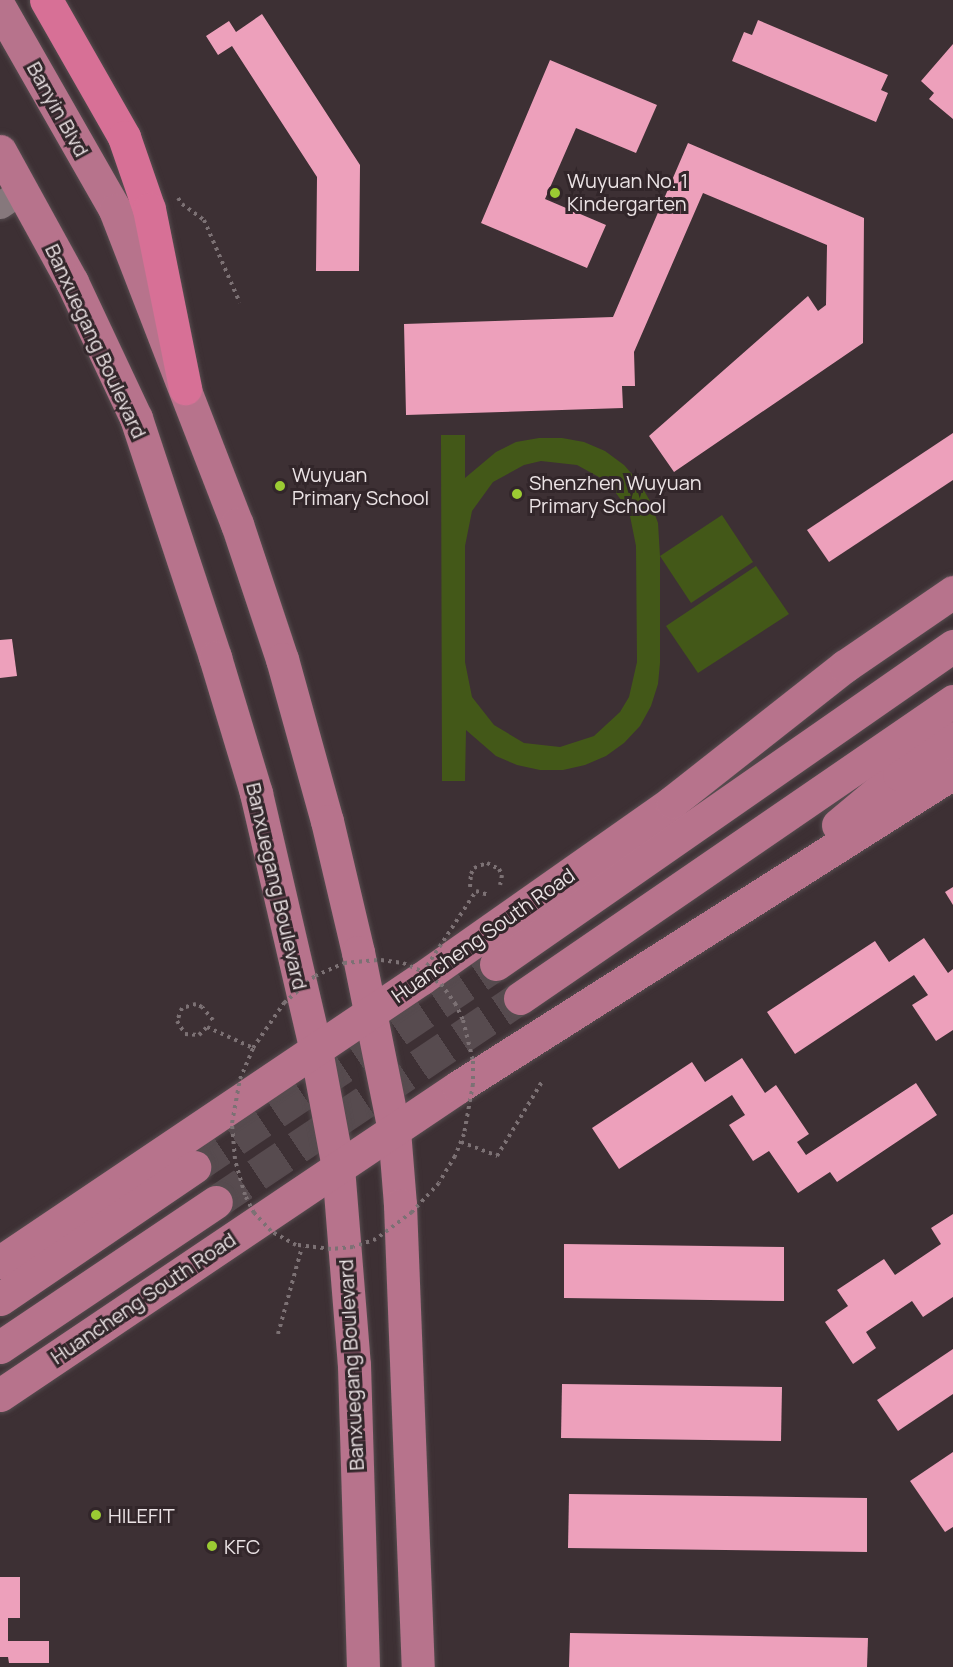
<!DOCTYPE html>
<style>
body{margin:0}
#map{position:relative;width:953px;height:1667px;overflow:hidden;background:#3d3034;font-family:Manrope,sans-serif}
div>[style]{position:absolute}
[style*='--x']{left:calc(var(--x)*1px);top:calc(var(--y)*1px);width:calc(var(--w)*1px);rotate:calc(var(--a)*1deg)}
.green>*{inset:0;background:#435818}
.building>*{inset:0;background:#eda0bb}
.major-tunnel>*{height:33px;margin-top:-16.5px;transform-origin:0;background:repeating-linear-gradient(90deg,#574b4f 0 33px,transparent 0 49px)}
.path>*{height:4px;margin-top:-2px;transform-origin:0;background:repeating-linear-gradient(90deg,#7c7174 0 3px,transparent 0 7.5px)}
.roads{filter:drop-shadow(0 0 2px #574d50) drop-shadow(0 0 2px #574d50)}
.minor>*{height:27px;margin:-13.5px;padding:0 13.5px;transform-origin:13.5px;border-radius:13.5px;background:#86787c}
.major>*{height:33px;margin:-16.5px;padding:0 16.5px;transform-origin:16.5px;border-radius:16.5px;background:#b7738c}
.highway>*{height:33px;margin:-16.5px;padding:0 16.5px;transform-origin:16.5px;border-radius:16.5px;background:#d77096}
.path-bridge>*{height:4px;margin-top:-2px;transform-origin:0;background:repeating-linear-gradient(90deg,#7c7174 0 3px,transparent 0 7.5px)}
.dots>*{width:16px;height:16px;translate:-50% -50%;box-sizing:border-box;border:3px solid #32262a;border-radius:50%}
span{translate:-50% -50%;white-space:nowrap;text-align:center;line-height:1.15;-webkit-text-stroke:6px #32262a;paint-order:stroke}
.street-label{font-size:20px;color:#ebe3e5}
.poi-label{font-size:20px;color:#ebe3e5}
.left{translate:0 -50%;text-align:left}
</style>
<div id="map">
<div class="green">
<div style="clip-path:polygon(evenodd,465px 435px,465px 478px,496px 452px,516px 442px,539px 438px,562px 438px,584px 442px,605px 451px,624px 465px,639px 482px,650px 501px,658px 523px,660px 556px,722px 515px,753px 562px,691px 603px,660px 556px,660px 663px,658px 684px,651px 706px,640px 726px,624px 743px,606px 756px,585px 765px,563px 770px,540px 770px,517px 765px,496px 756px,466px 730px,465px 781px,442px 781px,441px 435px,465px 435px,541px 461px,577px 465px,608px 482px,629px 511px,636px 546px,637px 662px,629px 697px,620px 712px,594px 736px,560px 747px,524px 743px,494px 725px,472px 697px,465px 662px,465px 546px,472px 511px,493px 482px,524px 465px,541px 461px)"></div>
<div style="clip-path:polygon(756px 566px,789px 614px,698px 673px,666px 626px)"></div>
</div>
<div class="building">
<div style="clip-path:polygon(262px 14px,360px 165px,359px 271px,316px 271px,317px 177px,232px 46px,218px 55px,206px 36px,229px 21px,236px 32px)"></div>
<div style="clip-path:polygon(758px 20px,888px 75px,881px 90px,888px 93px,876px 122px,732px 61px,744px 32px,752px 35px)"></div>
<div style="clip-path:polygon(953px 44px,953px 119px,929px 99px,934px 93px,921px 81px)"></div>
<div style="clip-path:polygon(550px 60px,657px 105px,636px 153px,576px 128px,545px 199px,606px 225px,587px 268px,481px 223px)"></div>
<div style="clip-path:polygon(688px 143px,864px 218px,863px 343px,674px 472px,649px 436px,808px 296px,818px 311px,826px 305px,827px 245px,703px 193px,634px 352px,635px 386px,622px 386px,623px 408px,406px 415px,404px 324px,613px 317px)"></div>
<div style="clip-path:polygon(953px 433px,953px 480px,829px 562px,807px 530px)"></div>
<div style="clip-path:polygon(12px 639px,17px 676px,0 678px,0 640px)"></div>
<div style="clip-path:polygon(953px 887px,953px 905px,945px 892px)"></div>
<div style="clip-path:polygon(924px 938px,948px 973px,953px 969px,953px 1030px,936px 1041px,912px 1005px,928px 995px,914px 975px,795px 1054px,767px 1012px,875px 941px,889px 962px)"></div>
<div style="clip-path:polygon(742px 1058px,765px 1093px,776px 1085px,809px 1134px,797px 1142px,806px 1155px,916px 1083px,937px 1115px,837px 1182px,830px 1172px,798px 1193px,769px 1151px,753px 1161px,729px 1125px,745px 1115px,732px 1095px,619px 1169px,592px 1128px,692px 1062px,705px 1082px)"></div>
<div style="clip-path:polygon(953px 1214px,953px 1297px,923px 1317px,912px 1301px,866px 1332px,876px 1348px,853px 1364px,825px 1322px,848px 1306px,837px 1290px,884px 1259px,895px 1275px,941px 1244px,931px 1228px)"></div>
<div style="clip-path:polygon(564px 1244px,784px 1247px,784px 1301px,564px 1298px)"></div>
<div style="clip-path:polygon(953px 1349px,953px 1394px,898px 1431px,877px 1400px)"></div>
<div style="clip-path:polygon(562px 1384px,782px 1387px,781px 1441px,561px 1438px)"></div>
<div style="clip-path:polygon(953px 1452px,953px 1527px,945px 1532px,910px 1481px)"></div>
<div style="clip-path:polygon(569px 1494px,867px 1498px,867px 1552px,568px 1548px)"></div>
<div style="clip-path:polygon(0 1577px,20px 1577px,20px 1618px,8px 1618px,8px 1641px,49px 1641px,49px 1663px,9px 1663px,8px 1657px,0 1657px)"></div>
<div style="clip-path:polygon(570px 1633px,868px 1638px,867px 1667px,569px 1667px)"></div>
</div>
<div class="major-tunnel">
<div style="--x:194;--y:1167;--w:364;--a:-33.9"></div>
<div style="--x:216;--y:1202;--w:366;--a:-33.9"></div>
</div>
<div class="path">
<div style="--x:178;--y:198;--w:7;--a:56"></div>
<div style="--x:182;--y:204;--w:27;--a:36"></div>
<div style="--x:204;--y:220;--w:90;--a:66.6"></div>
<div style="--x:470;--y:887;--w:13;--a:-86"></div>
<div style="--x:471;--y:874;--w:7;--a:-63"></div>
<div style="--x:474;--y:868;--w:14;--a:-21"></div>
<div style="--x:487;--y:863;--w:13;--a:27"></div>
<div style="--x:499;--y:869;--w:7;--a:63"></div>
<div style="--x:502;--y:875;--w:10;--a:101"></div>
<div style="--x:476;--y:891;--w:13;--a:18"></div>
<div style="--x:213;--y:1020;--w:17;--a:-130"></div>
<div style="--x:202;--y:1007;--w:7;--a:-153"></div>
<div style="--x:196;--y:1004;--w:15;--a:164"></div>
<div style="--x:182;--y:1008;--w:14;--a:111"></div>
<div style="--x:177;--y:1021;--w:15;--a:58"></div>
<div style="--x:185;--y:1034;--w:14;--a:4"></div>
<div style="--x:199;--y:1035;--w:11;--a:-45"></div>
<div style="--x:207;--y:1027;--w:51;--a:24.5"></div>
<div style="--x:461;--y:1142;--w:39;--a:21"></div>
<div style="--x:497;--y:1156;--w:89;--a:-58.8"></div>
<div style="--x:278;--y:1334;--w:90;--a:-74.6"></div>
</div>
<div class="roads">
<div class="minor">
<div style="--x:0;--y:205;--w:25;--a:-34"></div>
</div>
<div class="major">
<div style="--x:0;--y:8;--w:232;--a:60.3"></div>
<div style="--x:115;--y:210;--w:337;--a:68.8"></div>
<div style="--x:237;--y:524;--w:142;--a:71.6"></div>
<div style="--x:282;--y:659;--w:168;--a:74.5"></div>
<div style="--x:327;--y:821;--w:135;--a:76.7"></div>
<div style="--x:358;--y:952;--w:182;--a:78.6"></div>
<div style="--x:394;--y:1130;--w:75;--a:85.4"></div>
<div style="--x:400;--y:1205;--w:462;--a:87.8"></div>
<div style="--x:0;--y:151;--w:149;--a:61.2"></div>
<div style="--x:72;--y:282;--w:150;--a:64.8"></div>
<div style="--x:136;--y:418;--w:252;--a:71.7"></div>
<div style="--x:215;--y:657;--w:142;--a:73.2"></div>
<div style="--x:256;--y:793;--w:264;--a:76.9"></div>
<div style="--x:316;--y:1050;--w:119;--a:79.4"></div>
<div style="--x:338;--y:1167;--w:199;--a:85.4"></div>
<div style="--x:354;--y:1365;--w:302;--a:88.3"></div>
<div style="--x:838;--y:825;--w:80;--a:-39.9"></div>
<div style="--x:899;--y:774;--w:65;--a:-33.7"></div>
<div style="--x:496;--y:964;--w:557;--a:-34.83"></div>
<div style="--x:520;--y:998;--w:525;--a:-34.45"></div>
<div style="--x:0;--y:1262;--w:509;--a:-33.94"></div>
<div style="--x:422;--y:978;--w:306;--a:-35.1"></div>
<div style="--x:672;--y:802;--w:220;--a:-38.2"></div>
<div style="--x:845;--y:666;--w:131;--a:-34.4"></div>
<div style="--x:0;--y:1299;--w:235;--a:-34.2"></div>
<div style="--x:0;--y:1347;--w:260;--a:-33.9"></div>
<div style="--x:0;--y:1395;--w:552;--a:-33.92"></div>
<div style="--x:458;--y:1087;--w:586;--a:-32.39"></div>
</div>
<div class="highway">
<div style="--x:46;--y:0;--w:158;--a:60.3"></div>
<div style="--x:124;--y:137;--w:76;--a:70.9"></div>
<div style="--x:149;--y:209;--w:183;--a:78.6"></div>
</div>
</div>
<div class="path-bridge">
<div style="--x:423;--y:972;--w:22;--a:34"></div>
<div style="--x:441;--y:984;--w:24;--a:54"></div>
<div style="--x:455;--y:1003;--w:19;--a:65"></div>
<div style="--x:463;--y:1020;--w:42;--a:76.3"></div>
<div style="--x:473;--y:1061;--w:23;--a:90"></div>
<div style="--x:473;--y:1084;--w:51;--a:100.2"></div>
<div style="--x:464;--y:1134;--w:24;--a:112"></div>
<div style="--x:455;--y:1156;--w:31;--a:121"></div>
<div style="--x:439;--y:1183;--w:40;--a:133"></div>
<div style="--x:412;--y:1212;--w:45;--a:143.1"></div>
<div style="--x:376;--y:1239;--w:24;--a:161"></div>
<div style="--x:353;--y:1247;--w:22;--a:175"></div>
<div style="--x:331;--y:1249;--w:35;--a:-173"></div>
<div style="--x:296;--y:1245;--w:29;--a:-151"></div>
<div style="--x:271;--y:1231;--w:25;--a:-133"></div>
<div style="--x:254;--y:1213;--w:20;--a:-117"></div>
<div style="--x:245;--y:1195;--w:37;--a:-106"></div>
<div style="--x:235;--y:1159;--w:36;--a:-95"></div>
<div style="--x:232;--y:1123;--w:45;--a:-79.7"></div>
<div style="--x:240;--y:1079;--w:34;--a:-67"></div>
<div style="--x:253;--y:1048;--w:55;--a:-55.4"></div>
<div style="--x:284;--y:1003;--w:41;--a:-41.1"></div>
<div style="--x:315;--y:976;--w:32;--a:-24"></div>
<div style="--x:344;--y:963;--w:37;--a:-5"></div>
<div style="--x:381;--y:960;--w:22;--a:8"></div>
<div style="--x:403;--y:963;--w:22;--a:24"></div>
<div style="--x:423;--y:972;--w:97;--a:-56.8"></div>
</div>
<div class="dots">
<div style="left:555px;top:193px;background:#9bcb33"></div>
<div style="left:280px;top:486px;background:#9bcb33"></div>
<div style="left:517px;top:494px;background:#9bcb33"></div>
<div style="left:96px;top:1515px;background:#9bcb33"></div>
<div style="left:212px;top:1546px;background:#9bcb33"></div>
</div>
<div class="street-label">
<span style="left:58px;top:109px;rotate:61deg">Banyin Blvd</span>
<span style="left:96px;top:341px;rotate:65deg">Banxuegang Boulevard</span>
<span style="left:277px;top:886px;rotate:77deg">Banxuegang Boulevard</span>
<span style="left:483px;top:935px;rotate:-35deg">Huancheng South Road</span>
<span style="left:143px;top:1298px;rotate:-34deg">Huancheng South Road</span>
<span style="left:351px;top:1365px;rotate:-93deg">Banxuegang Boulevard</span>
</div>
<div class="poi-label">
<span class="left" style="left:567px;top:192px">Wuyuan No. 1<br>Kindergarten</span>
<span class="left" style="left:292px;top:486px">Wuyuan<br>Primary School</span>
<span class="left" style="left:529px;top:494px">Shenzhen Wuyuan<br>Primary School</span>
<span class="left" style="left:108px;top:1515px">HILEFIT</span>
<span class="left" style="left:224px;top:1546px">KFC</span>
</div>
</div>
